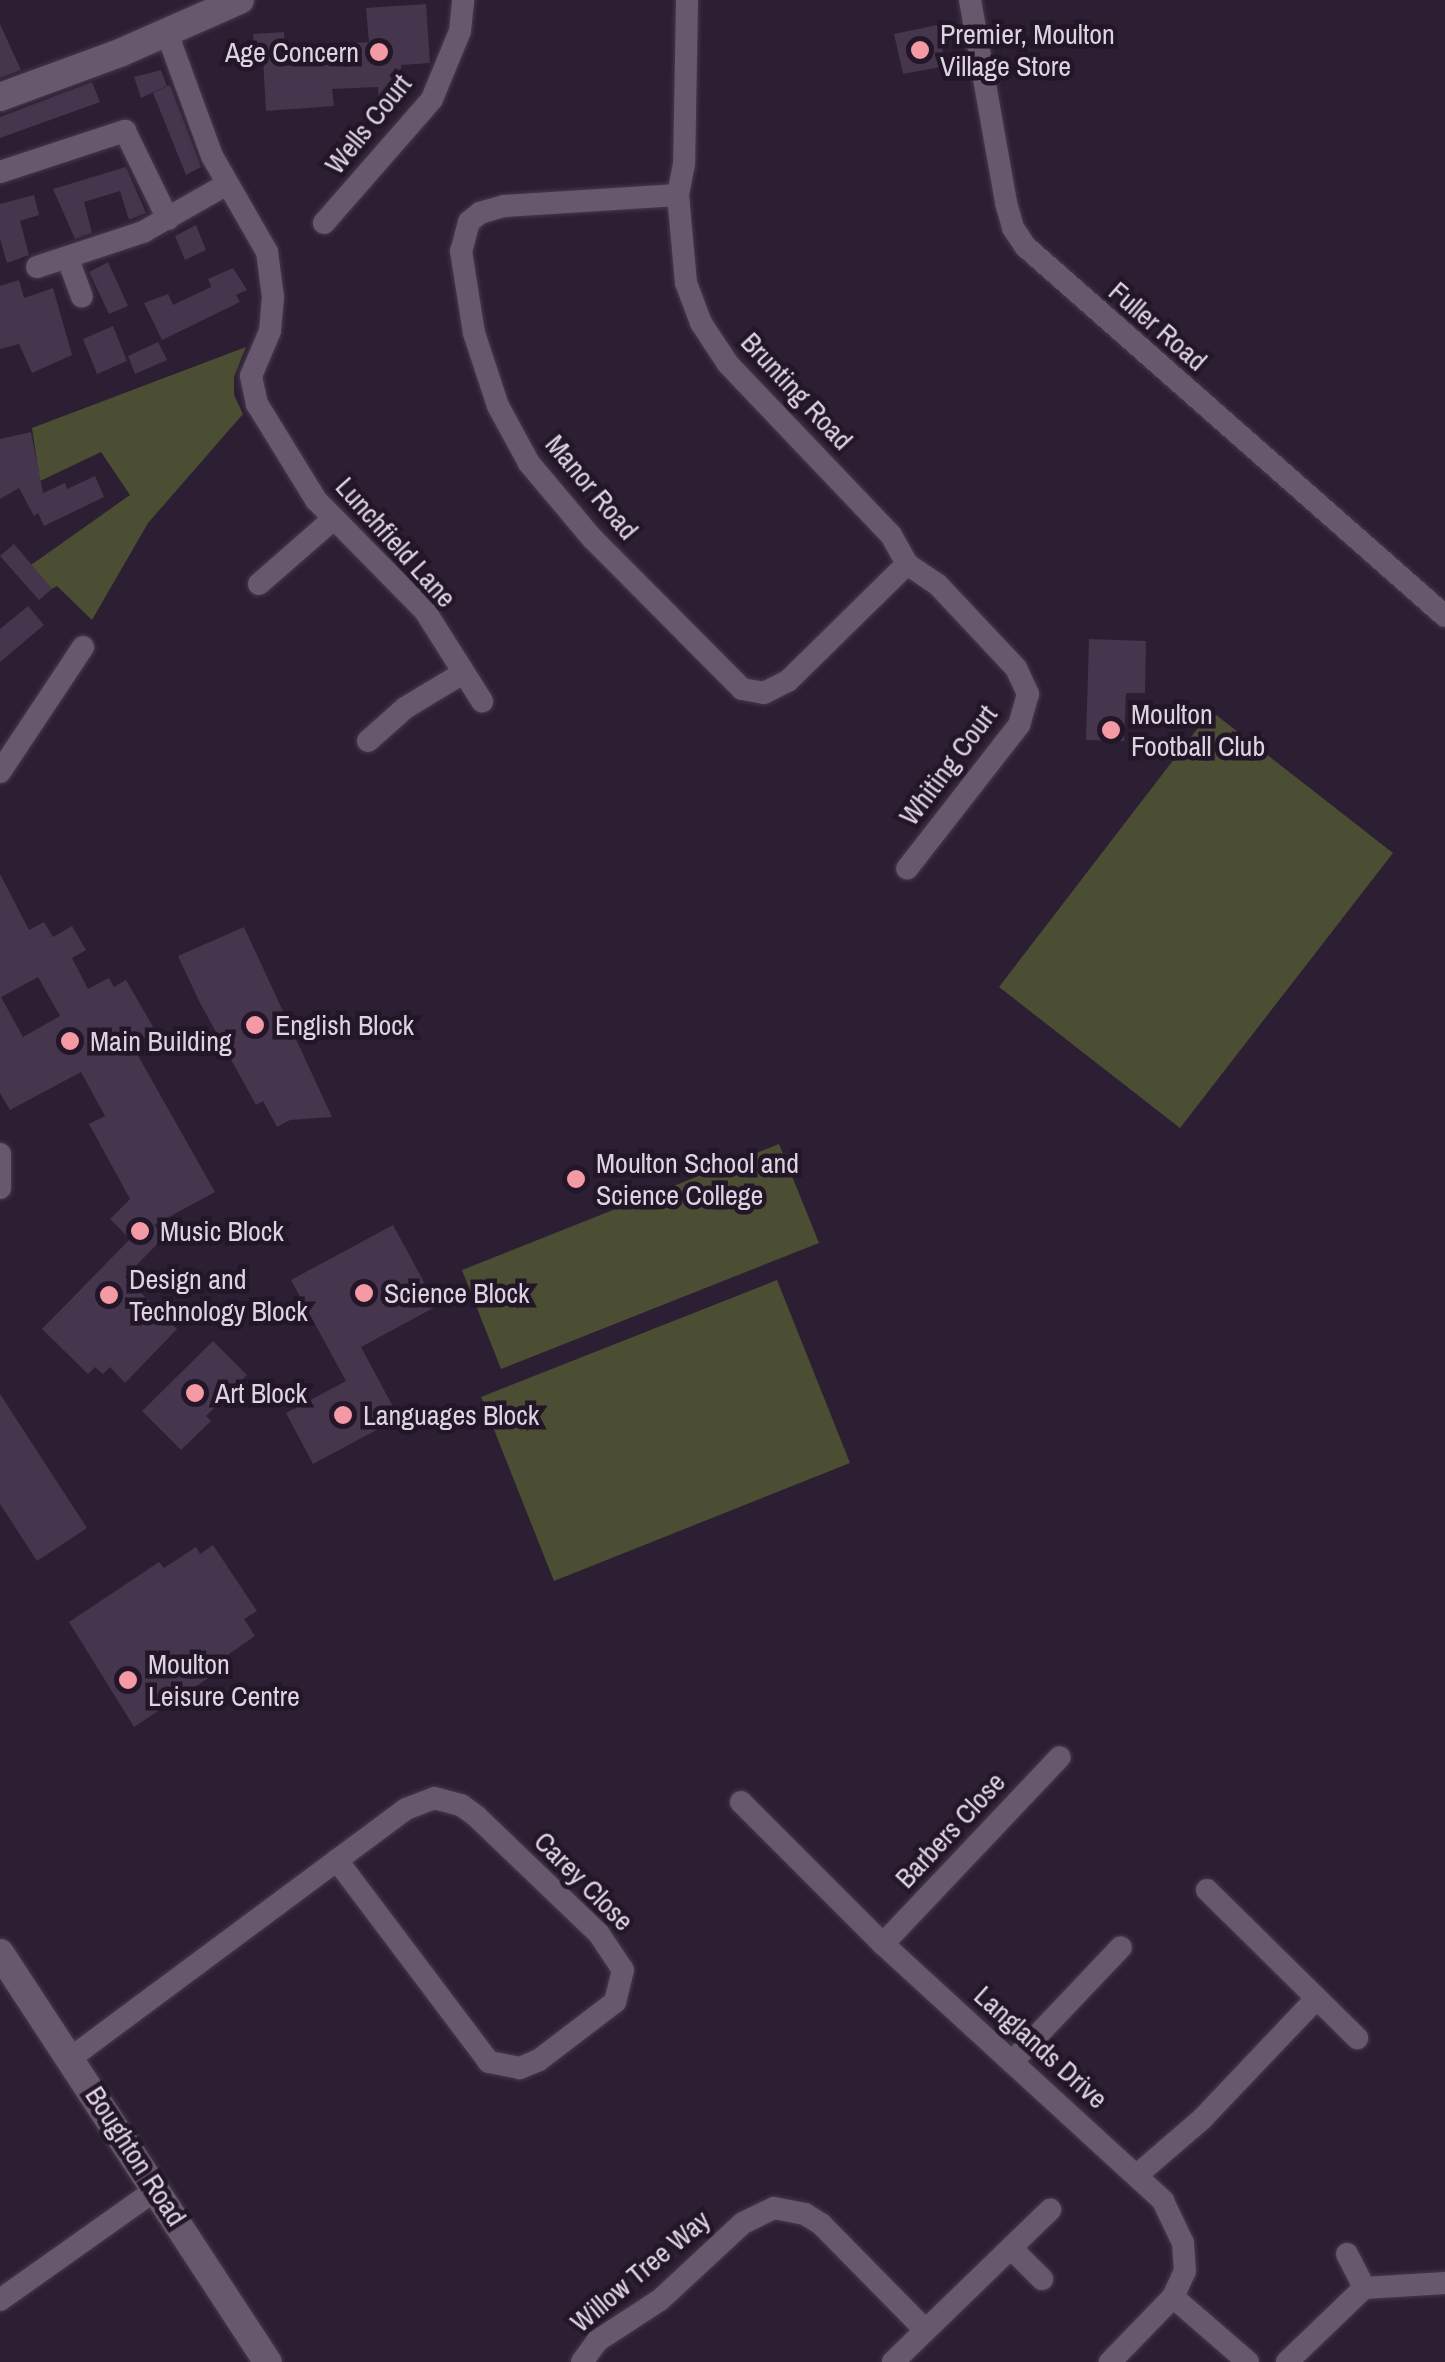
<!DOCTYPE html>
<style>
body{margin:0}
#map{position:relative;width:1445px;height:2362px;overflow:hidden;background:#2c1f33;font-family:"Archivo Narrow",sans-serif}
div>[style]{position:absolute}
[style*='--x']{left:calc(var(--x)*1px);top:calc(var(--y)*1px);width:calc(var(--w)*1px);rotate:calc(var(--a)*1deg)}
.green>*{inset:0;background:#4b4e33}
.building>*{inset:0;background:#45354d}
.roads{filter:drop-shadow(0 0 2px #45394a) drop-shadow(0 0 2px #45394a)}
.minor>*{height:22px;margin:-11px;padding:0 11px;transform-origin:11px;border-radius:11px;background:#67586e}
.tertiary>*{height:28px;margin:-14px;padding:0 14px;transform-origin:14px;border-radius:14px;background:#67586e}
.dots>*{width:28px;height:28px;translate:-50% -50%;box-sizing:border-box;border:5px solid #231628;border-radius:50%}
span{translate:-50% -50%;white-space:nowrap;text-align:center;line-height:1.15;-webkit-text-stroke:9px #231628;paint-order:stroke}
.poi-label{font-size:28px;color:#ddd4e1}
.left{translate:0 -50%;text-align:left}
.right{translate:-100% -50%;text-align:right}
.street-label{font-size:28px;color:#ddd4e1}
</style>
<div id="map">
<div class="green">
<div style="clip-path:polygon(246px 347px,234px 377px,234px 395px,243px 414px,148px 523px,92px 620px,57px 586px,52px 589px,31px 565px,130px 495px,101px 452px,40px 481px,32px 428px)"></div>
<div style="clip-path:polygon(1211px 711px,1393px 853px,1180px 1128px,999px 987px)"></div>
<div style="clip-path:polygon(779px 1144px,819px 1243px,501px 1369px,462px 1270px)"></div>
<div style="clip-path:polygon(777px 1280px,850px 1463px,554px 1581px,481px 1397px)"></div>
</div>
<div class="building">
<div style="clip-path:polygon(426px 4px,430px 63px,401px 65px,403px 97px,379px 98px,378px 87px,332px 89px,334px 106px,266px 111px,263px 58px,255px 59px,253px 34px,284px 32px,286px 66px,329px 64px,328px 45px,369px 42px,366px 8px)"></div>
<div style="clip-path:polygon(0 24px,21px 70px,0 78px)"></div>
<div style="clip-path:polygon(937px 25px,946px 66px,903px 74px,894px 34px)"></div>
<div style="clip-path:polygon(161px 70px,167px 86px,141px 98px,134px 77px)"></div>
<div style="clip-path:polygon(92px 82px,100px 102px,0 138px,0 117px)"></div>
<div style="clip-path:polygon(170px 85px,201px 167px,186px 175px,153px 93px)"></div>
<div style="clip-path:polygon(126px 167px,146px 213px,129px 220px,120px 191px,84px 202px,92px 233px,75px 239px,53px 189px)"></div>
<div style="clip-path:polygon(34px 195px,39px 215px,20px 221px,29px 255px,7px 263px,0 239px,0 204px)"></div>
<div style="clip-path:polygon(196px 225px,206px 250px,185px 260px,175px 236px)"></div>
<div style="clip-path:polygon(108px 262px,128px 306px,109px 314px,89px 272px)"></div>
<div style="clip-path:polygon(233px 268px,247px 290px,236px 295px,240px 302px,162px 340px,144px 303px,168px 294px,173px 305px,211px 287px,208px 279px)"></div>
<div style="clip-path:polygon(19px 280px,24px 298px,53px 288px,72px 355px,32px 373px,19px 344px,0 349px,0 286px)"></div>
<div style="clip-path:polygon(113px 326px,127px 361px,97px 374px,83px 339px)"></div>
<div style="clip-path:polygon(158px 342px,167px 360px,135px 374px,128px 356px)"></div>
<div style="clip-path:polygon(31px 432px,43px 493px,65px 483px,67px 489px,95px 476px,104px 497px,44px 526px,38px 513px,34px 516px,19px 488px,0 499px,0 439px)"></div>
<div style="clip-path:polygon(14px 544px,52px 589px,39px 600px,0 556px)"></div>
<div style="clip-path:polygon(28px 606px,44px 625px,0 662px,0 629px)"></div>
<div style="clip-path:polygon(1089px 639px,1146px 641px,1145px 693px,1126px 693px,1124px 741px,1086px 740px)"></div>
<div style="clip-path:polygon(evenodd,0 874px,29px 930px,44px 922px,53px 937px,72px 926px,86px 950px,72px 958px,88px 989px,109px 978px,114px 987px,126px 980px,156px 1032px,132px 1045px,215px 1192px,154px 1225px,165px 1236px,125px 1277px,177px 1329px,125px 1383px,110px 1367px,103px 1374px,95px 1367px,88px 1374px,42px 1329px,130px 1239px,110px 1219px,130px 1199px,89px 1124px,105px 1116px,81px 1072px,10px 1110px,0 1093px,0 874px,38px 977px,60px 1016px,23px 1037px,1px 997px,38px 977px)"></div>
<div style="clip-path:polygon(244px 927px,332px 1117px,290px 1120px,277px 1127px,263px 1101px,256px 1105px,200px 1003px,178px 956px)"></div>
<div style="clip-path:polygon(393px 1225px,437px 1306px,361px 1347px,399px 1418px,313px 1464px,286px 1413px,346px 1381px,291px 1280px)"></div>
<div style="clip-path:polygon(213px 1341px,247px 1375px,206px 1416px,211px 1421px,181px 1450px,142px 1411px)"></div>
<div style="clip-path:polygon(0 1394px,87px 1528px,37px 1561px,0 1504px)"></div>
<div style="clip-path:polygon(213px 1545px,257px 1611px,244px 1619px,255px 1636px,223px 1658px,228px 1665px,134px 1727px,69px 1622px,159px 1562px,164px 1568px,196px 1547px,200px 1554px)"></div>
</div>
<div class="roads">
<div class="minor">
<div style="--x:687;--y:0;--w:164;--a:91"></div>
<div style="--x:684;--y:164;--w:32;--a:101"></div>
<div style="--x:678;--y:195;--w:88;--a:84.8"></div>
<div style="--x:686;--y:283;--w:43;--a:69.4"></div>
<div style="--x:701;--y:323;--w:49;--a:56.6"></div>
<div style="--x:728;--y:364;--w:236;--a:46.4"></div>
<div style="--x:891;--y:535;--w:33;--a:61"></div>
<div style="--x:907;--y:564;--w:37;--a:34"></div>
<div style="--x:938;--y:585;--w:114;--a:46.8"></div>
<div style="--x:1016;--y:668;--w:29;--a:65"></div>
<div style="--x:1028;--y:694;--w:32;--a:106"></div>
<div style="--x:1019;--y:725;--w:182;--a:127.9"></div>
<div style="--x:970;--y:0;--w:206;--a:79.9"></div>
<div style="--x:1006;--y:203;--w:26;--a:74"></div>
<div style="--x:1013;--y:228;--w:23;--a:56"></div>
<div style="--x:1026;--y:247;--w:558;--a:41.37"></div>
<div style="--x:167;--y:33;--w:131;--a:69.9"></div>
<div style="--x:212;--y:156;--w:111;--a:60.2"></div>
<div style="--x:267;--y:252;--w:45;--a:82.4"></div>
<div style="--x:273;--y:297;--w:34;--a:95"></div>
<div style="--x:270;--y:331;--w:49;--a:112.9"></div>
<div style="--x:251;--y:376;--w:29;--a:78"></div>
<div style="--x:257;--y:404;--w:113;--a:58.4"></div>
<div style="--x:316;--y:500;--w:156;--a:45.5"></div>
<div style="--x:425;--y:611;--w:107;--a:57.7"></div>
<div style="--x:0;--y:172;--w:132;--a:-18.2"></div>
<div style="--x:125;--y:131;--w:98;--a:64"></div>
<div style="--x:678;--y:195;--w:174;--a:176.4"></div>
<div style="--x:504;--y:206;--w:25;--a:164"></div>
<div style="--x:480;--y:213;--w:14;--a:141"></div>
<div style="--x:469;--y:222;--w:30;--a:105"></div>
<div style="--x:461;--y:251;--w:83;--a:81"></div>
<div style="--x:474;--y:333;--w:77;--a:71.8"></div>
<div style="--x:498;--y:406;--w:65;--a:61.5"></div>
<div style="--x:529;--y:463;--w:97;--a:50"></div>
<div style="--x:591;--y:537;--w:214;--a:45.2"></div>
<div style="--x:742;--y:689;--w:22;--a:10"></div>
<div style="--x:764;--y:693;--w:27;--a:-27"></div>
<div style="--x:788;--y:681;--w:167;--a:-44.5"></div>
<div style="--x:324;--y:223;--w:164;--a:-48.9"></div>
<div style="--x:432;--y:99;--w:74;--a:-67.6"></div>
<div style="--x:460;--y:31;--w:31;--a:-84"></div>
<div style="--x:68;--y:259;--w:40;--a:69.8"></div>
<div style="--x:37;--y:267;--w:112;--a:-18.3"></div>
<div style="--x:143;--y:232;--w:97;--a:-29.7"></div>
<div style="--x:259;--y:584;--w:97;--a:-41.2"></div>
<div style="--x:368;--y:741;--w:50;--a:-41.7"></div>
<div style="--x:405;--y:708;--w:68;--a:-31.1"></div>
<div style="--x:0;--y:772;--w:150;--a:-56.4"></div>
<div style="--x:0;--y:1154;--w:34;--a:90"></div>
<div style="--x:741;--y:1802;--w:201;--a:45"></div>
<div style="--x:883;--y:1944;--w:380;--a:42.5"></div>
<div style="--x:1163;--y:2201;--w:47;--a:64.5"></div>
<div style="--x:1183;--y:2243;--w:28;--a:86"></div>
<div style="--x:1185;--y:2271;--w:29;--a:115"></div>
<div style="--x:1173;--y:2297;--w:91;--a:134.1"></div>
<div style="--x:1207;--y:1890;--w:211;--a:44.6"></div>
<div style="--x:883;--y:1944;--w:257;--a:-46.6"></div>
<div style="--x:72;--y:2057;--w:416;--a:-36.6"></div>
<div style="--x:406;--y:1809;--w:30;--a:-21"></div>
<div style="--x:434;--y:1798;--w:28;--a:15"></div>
<div style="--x:461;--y:1805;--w:19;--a:36"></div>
<div style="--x:476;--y:1816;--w:170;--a:43.8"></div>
<div style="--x:599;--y:1934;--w:43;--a:56.3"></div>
<div style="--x:623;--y:1970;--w:33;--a:104"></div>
<div style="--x:615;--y:2002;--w:96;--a:142.7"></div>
<div style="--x:539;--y:2060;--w:21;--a:157"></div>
<div style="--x:520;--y:2068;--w:32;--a:-169"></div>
<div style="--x:489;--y:2062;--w:253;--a:-127"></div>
<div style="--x:1012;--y:2062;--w:158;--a:-46.5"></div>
<div style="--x:1137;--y:2175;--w:86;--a:-40.7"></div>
<div style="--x:1202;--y:2119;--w:166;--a:-46.5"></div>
<div style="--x:1011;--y:2248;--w:44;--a:45"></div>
<div style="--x:1347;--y:2254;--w:38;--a:63"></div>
<div style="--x:1173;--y:2297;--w:99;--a:40.9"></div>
<div style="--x:0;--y:2300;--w:192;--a:-35.3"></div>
<div style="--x:582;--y:2362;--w:26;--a:-54"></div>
<div style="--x:597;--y:2341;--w:75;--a:-33.1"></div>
<div style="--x:660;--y:2300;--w:113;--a:-42.9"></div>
<div style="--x:743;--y:2223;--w:34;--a:-26"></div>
<div style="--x:774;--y:2208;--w:32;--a:11"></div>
<div style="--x:805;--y:2214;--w:19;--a:32"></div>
<div style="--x:821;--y:2224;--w:148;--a:45.5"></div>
<div style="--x:893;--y:2362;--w:219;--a:-44.1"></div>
<div style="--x:1287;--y:2362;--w:107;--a:-43.9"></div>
<div style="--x:1364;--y:2288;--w:81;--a:-3.5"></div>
</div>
<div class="tertiary">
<div style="--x:0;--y:97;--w:130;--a:-20.2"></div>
<div style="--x:122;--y:52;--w:129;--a:-23.8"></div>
<div style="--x:0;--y:1953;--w:489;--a:56.8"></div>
</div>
</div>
<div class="dots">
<div style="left:920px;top:50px;background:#f49aa4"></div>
<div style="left:379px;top:52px;background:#f49aa4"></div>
<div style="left:1111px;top:730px;background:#f49aa4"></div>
<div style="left:255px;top:1025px;background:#f49aa4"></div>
<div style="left:70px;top:1041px;background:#f49aa4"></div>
<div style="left:576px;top:1179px;background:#f49aa4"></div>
<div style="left:140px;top:1231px;background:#f49aa4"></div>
<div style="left:364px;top:1293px;background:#f49aa4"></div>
<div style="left:109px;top:1295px;background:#f49aa4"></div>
<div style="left:195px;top:1393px;background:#f49aa4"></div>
<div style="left:343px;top:1415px;background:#f49aa4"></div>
<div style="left:128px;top:1680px;background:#f49aa4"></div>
</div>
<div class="poi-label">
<span class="left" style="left:940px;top:50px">Premier, Moulton<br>Village Store</span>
<span class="right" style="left:359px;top:52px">Age Concern</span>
<span class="left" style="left:1131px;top:730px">Moulton<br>Football Club</span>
<span class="left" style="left:275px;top:1025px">English Block</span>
<span class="left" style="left:90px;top:1041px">Main Building</span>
<span class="left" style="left:596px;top:1179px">Moulton School and<br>Science College</span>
<span class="left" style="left:160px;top:1231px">Music Block</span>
<span class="left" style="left:129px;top:1295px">Design and<br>Technology Block</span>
<span class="left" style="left:384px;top:1293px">Science Block</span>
<span class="left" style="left:215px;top:1393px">Art Block</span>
<span class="left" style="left:363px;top:1415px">Languages Block</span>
<span class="left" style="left:148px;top:1680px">Moulton<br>Leisure Centre</span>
</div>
<div class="street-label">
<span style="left:368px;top:124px;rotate:-51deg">Wells Court</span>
<span style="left:1158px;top:326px;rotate:41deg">Fuller Road</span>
<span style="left:797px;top:391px;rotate:47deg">Brunting Road</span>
<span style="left:592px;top:487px;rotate:50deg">Manor Road</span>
<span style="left:396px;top:542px;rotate:48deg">Lunchfield Lane</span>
<span style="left:948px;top:765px;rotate:-53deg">Whiting Court</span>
<span style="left:950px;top:1830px;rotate:-47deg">Barbers Close</span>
<span style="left:584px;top:1881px;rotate:45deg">Carey Close</span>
<span style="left:1041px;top:2047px;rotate:42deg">Langlands Drive</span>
<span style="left:136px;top:2156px;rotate:57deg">Boughton Road</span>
<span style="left:640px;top:2271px;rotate:-40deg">Willow Tree Way</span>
</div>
</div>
